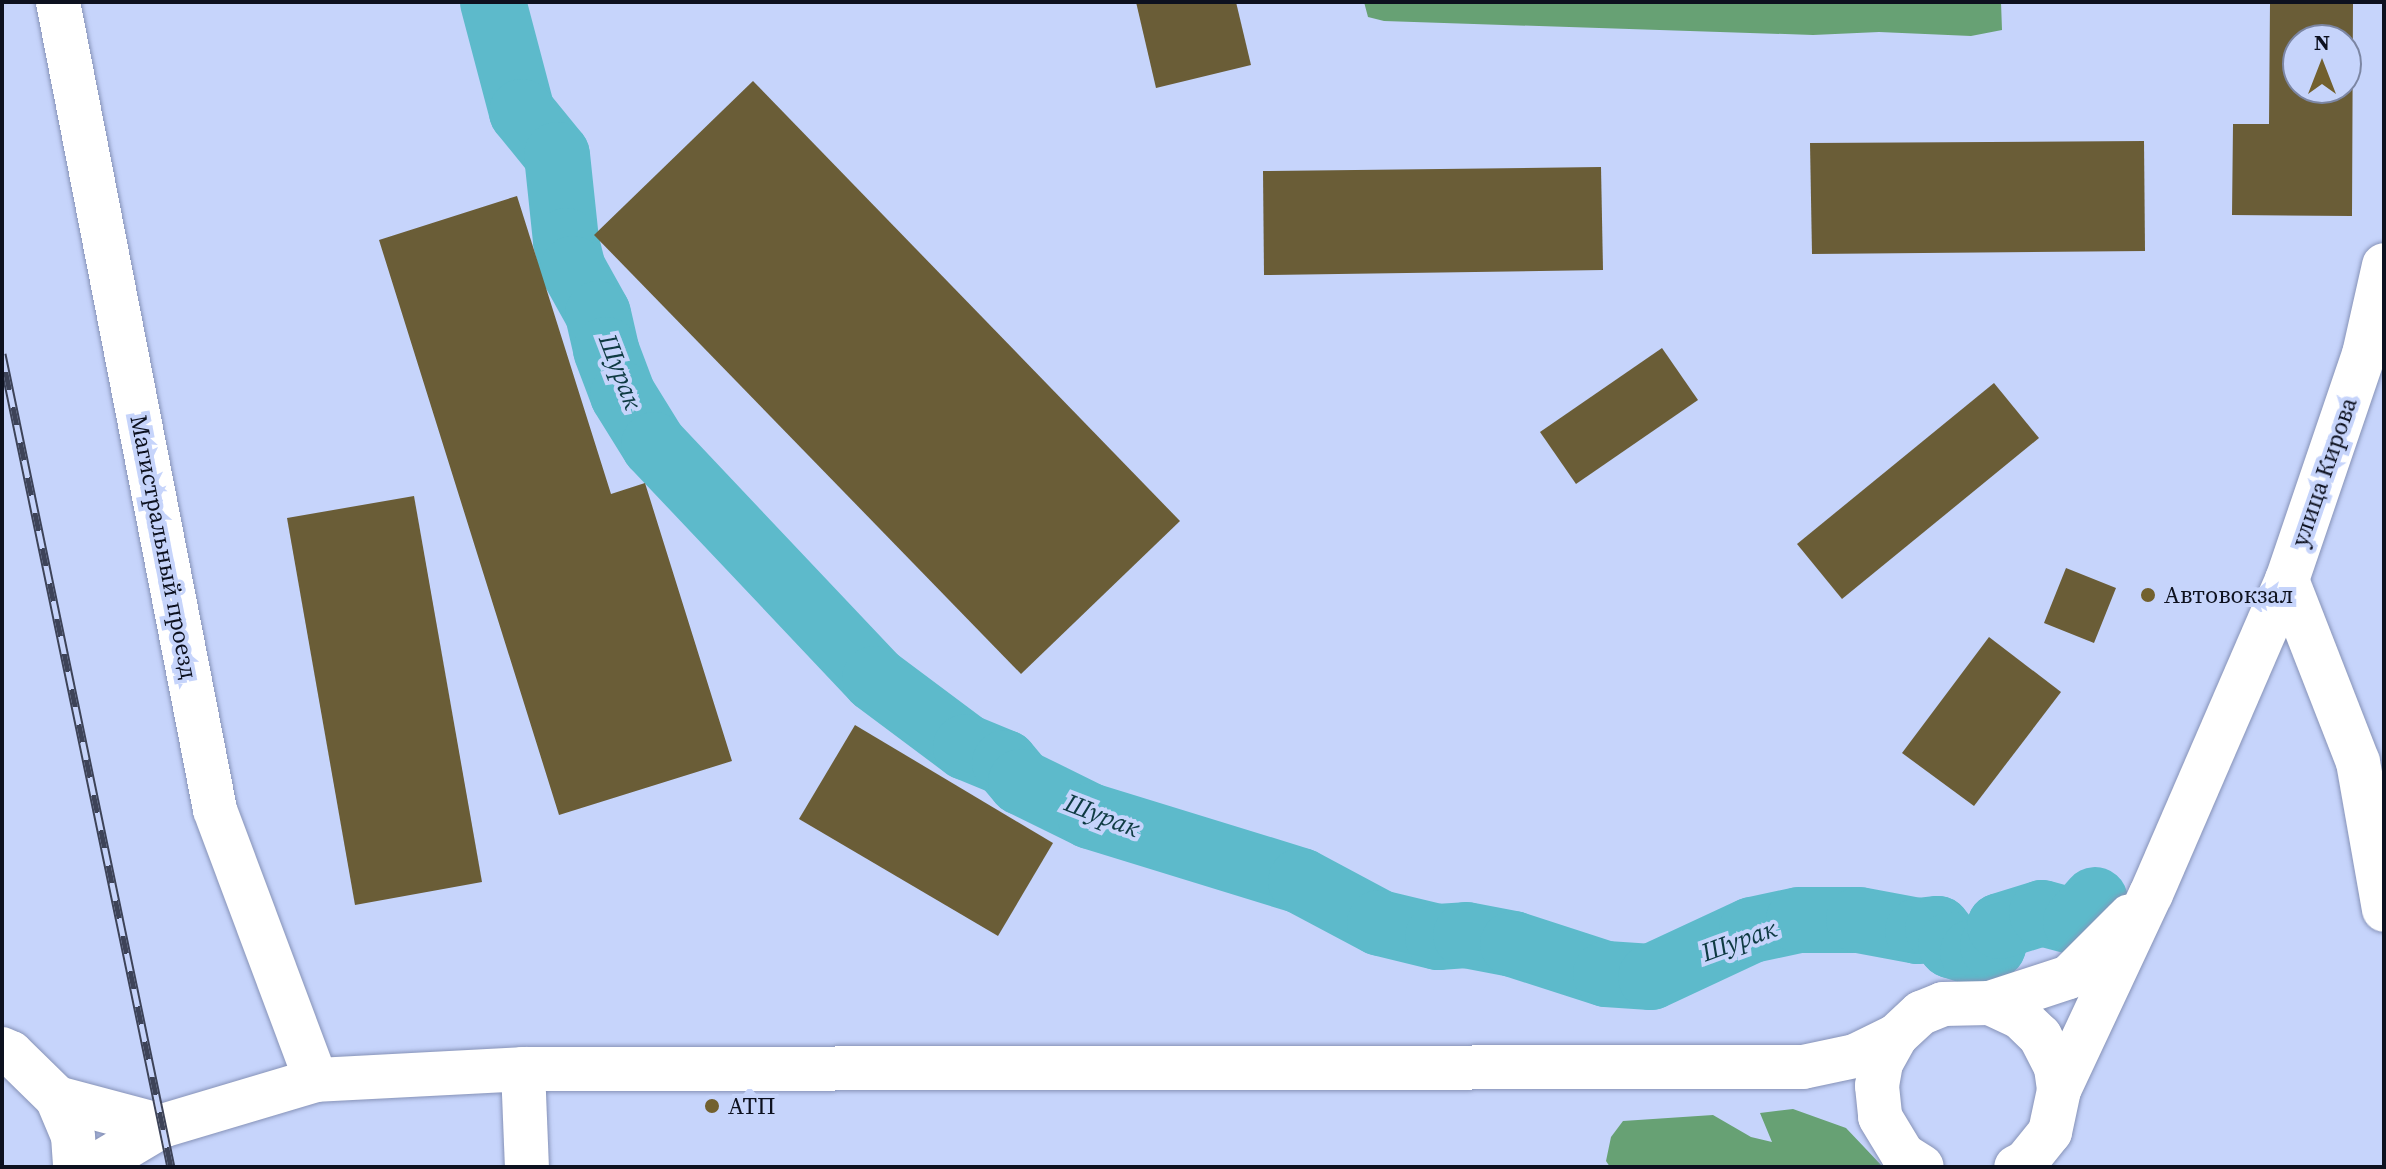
<!DOCTYPE html>
<meta charset="utf-8">
<style>
body{margin:0}
#map{position:relative;width:2386px;height:1169px;overflow:hidden;background:#c6d4fb;font-family:"Source Serif 4",serif}
div>[style]{position:absolute}
[style*='--x']{left:calc(var(--x)*1px);top:calc(var(--y)*1px);width:calc(var(--w)*1px);rotate:calc(var(--a)*1deg)}
.forest>*{inset:0;background:#67a174}
.river>*{height:66px;margin:-33px;padding:0 33px;transform-origin:33px;border-radius:33px;background:#5dbacb}
.building>*{inset:0;background:#6a5d37}
.roads{filter:drop-shadow(0 0 2px #8692b7) drop-shadow(0 0 2px #8692b7)}
.minor>*{height:44px;margin:-22px;padding:0 22px;transform-origin:22px;border-radius:22px;background:#fff}
.major>*{height:44px;margin:-22px;padding:0 22px;transform-origin:22px;border-radius:22px;background:#fff}
.rail>*{height:9px;margin-top:-4.5px;transform-origin:0;background:repeating-linear-gradient(90deg,#c6d4fb 0 18px,#3d4358 0 36px);box-sizing:border-box;border-block:2px solid #3d4358}
.dots>*{width:22px;height:22px;translate:-50% -50%;box-sizing:border-box;border:4px solid #c6d4fb;border-radius:50%}
span{translate:-50% -50%;white-space:nowrap;text-align:center;line-height:1.15;-webkit-text-stroke:8px #c6d4fb;paint-order:stroke}
.street-label{font-size:24px;color:#0d111f}
.poi-label{font-size:24px;color:#0d111f}
.left{translate:0 -50%;text-align:left}
.water-label{font-size:26px;color:#0e3a42;font-style:italic}
.frame{position:absolute;inset:0;border:4px solid #0d111f;pointer-events:none}
.north{position:absolute;left:2282px;top:24px;width:80px;height:80px;box-sizing:border-box;background:#c6d4fb;border:2px solid #7c86a3;border-radius:50%;rotate:0deg;font-size:22px;font-weight:700;line-height:32px;text-align:center;color:#0d111f}
.north::after{content:'';display:block;margin:auto;width:28px;height:36px;background:#72602e;clip-path:polygon(50% 0,100% 100%,50% 72%,0 100%)}
</style>
<div id="map">
<div class="forest">
<div style="clip-path:polygon(1364px 2px,2001px 2px,2002px 30px,1971px 36px,1879px 32px,1813px 35px,1384px 21px,1368px 17px)"></div>
<div style="clip-path:polygon(1793px 1109px,1846px 1128px,1883px 1167px,1610px 1167px,1606px 1161px,1611px 1137px,1623px 1121px,1713px 1115px,1751px 1137px,1772px 1142px,1760px 1113px)"></div>
</div>
<div class="river">
<div style="--x:493;--y:2;--w:114;--a:75.2"></div>
<div style="--x:522;--y:112;--w:55;--a:50.9"></div>
<div style="--x:557;--y:155;--w:86;--a:84"></div>
<div style="--x:566;--y:241;--w:29;--a:76"></div>
<div style="--x:573;--y:269;--w:51;--a:60.9"></div>
<div style="--x:598;--y:314;--w:37;--a:77"></div>
<div style="--x:606;--y:350;--w:48;--a:69.3"></div>
<div style="--x:623;--y:395;--w:59;--a:58.2"></div>
<div style="--x:654;--y:445;--w:322;--a:46.6"></div>
<div style="--x:875;--y:679;--w:114;--a:36.8"></div>
<div style="--x:966;--y:747;--w:42;--a:22.3"></div>
<div style="--x:1005;--y:763;--w:25;--a:50"></div>
<div style="--x:1021;--y:782;--w:77;--a:26.2"></div>
<div style="--x:1090;--y:816;--w:221;--a:17.1"></div>
<div style="--x:1301;--y:881;--w:89;--a:28"></div>
<div style="--x:1380;--y:923;--w:60;--a:13.6"></div>
<div style="--x:1438;--y:937;--w:28;--a:-4"></div>
<div style="--x:1466;--y:935;--w:48;--a:10.8"></div>
<div style="--x:1513;--y:944;--w:98;--a:17.9"></div>
<div style="--x:1606;--y:974;--w:45;--a:3.8"></div>
<div style="--x:1651;--y:977;--w:111;--a:-25"></div>
<div style="--x:1752;--y:930;--w:48;--a:-12"></div>
<div style="--x:1799;--y:920;--w:60;--a:0"></div>
<div style="--x:1859;--y:920;--w:60;--a:10.6"></div>
<div style="--x:1918;--y:931;--w:20;--a:-6"></div>
<div style="--x:1938;--y:929;--w:21;--a:51"></div>
<div style="--x:1951;--y:945;--w:23;--a:18"></div>
<div style="--x:1973;--y:952;--w:21;--a:-17"></div>
<div style="--x:1993;--y:946;--w:21;--a:-71"></div>
<div style="--x:2000;--y:926;--w:44;--a:-17.2"></div>
<div style="--x:2042;--y:913;--w:35;--a:15"></div>
<div style="--x:2076;--y:922;--w:29;--a:-49"></div>
</div>
<div class="building">
<div style="clip-path:polygon(1136px 2px,1236px 2px,1251px 65px,1156px 88px)"></div>
<div style="clip-path:polygon(evenodd,2270px 2px,2353px 2px,2352px 216px,2232px 215px,2233px 124px,2269px 124px,2270px 2px,2298px 40px,2346px 40px,2346px 88px,2298px 88px,2298px 40px)"></div>
<div style="clip-path:polygon(753px 81px,1180px 521px,1021px 674px,594px 235px)"></div>
<div style="clip-path:polygon(2144px 141px,2145px 251px,1812px 254px,1810px 143px)"></div>
<div style="clip-path:polygon(1601px 167px,1603px 270px,1264px 275px,1263px 171px)"></div>
<div style="clip-path:polygon(517px 196px,611px 494px,645px 483px,732px 761px,559px 815px,379px 240px)"></div>
<div style="clip-path:polygon(1662px 348px,1698px 400px,1576px 484px,1540px 432px)"></div>
<div style="clip-path:polygon(1994px 383px,2039px 438px,1842px 599px,1797px 544px)"></div>
<div style="clip-path:polygon(414px 496px,482px 882px,355px 905px,287px 518px)"></div>
<div style="clip-path:polygon(2066px 568px,2116px 588px,2094px 643px,2044px 623px)"></div>
<div style="clip-path:polygon(1989px 637px,2061px 692px,1974px 806px,1902px 753px)"></div>
<div style="clip-path:polygon(855px 725px,1053px 843px,998px 936px,799px 819px)"></div>
</div>
<div class="roads">
<div class="minor">
<div style="--x:2287;--y:580;--w:195;--a:68.7"></div>
<div style="--x:2358;--y:762;--w:150;--a:80"></div>
<div style="--x:1990;--y:1003;--w:83;--a:-18.2"></div>
<div style="--x:2069;--y:977;--w:86;--a:-45"></div>
<div style="--x:523;--y:1069;--w:98;--a:87.7"></div>
<div style="--x:2059;--y:1090;--w:217;--a:-64.9"></div>
<div style="--x:2151;--y:894;--w:342;--a:-66.6"></div>
<div style="--x:2287;--y:580;--w:239;--a:-71.2"></div>
<div style="--x:2364;--y:354;--w:91;--a:-77.3"></div>
</div>
<div class="major">
<div style="--x:58;--y:2;--w:823;--a:79"></div>
<div style="--x:215;--y:810;--w:288;--a:69.5"></div>
<div style="--x:1896;--y:1036;--w:31;--a:119"></div>
<div style="--x:1881;--y:1063;--w:23;--a:100"></div>
<div style="--x:1877;--y:1086;--w:31;--a:84"></div>
<div style="--x:1880;--y:1117;--w:44;--a:58.8"></div>
<div style="--x:1903;--y:1155;--w:22;--a:32"></div>
<div style="--x:2;--y:1049;--w:10;--a:24"></div>
<div style="--x:11;--y:1053;--w:64;--a:44.4"></div>
<div style="--x:57;--y:1098;--w:41;--a:67.2"></div>
<div style="--x:73;--y:1136;--w:31;--a:86"></div>
<div style="--x:57;--y:1098;--w:109;--a:14.9"></div>
<div style="--x:93;--y:1167;--w:80;--a:-30.7"></div>
<div style="--x:162;--y:1126;--w:161;--a:-16.6"></div>
<div style="--x:316;--y:1080;--w:207;--a:-3"></div>
<div style="--x:523;--y:1069;--w:1280;--a:-0.09"></div>
<div style="--x:1803;--y:1067;--w:53;--a:-11.9"></div>
<div style="--x:1855;--y:1056;--w:46;--a:-26"></div>
<div style="--x:1896;--y:1036;--w:34;--a:-43"></div>
<div style="--x:1921;--y:1013;--w:24;--a:-22"></div>
<div style="--x:1943;--y:1004;--w:47;--a:-1.2"></div>
<div style="--x:1990;--y:1003;--w:33;--a:25"></div>
<div style="--x:2020;--y:1017;--w:28;--a:44"></div>
<div style="--x:2040;--y:1036;--w:36;--a:63"></div>
<div style="--x:2056;--y:1068;--w:22;--a:82"></div>
<div style="--x:2059;--y:1090;--w:43;--a:102.1"></div>
<div style="--x:2050;--y:1132;--w:38;--a:129"></div>
<div style="--x:2026;--y:1162;--w:11;--a:153"></div>
</div>
</div>
<div class="rail">
<div style="--x:2;--y:354;--w:830;--a:78.26"></div>
</div>
<div class="dots">
<div style="left:2148px;top:595px;background:#72602e"></div>
<div style="left:712px;top:1106px;background:#72602e"></div>
</div>
<div class="street-label">
<span style="left:2324px;top:472px;rotate:-71deg">улица Кирова</span>
<span style="left:164px;top:547px;rotate:79deg">Магистральный проезд</span>
</div>
<div class="poi-label">
<span class="left" style="left:2164px;top:595px">Автовокзал</span>
<span class="left" style="left:728px;top:1106px">АТП</span>
</div>
<div class="water-label">
<span style="left:620px;top:372px;rotate:69deg">Шурак</span>
<span style="left:1102px;top:816px;rotate:21deg">Шурак</span>
<span style="left:1739px;top:941px;rotate:-20deg">Шурак</span>
</div>
<div class="frame"></div>
<div class="north">N</div>
</div>
